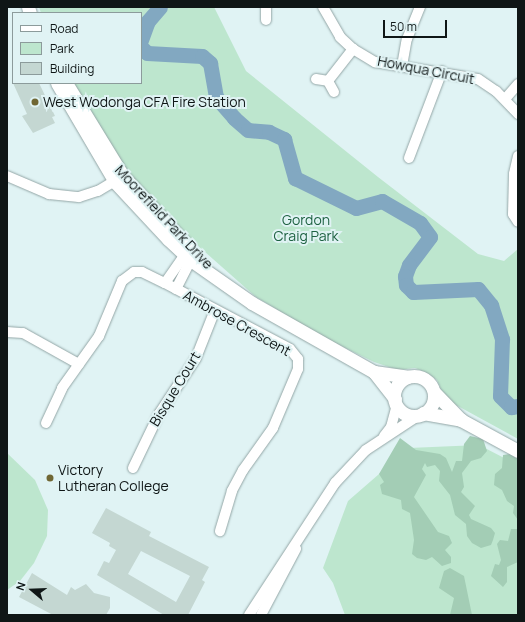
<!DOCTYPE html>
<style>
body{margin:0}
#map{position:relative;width:525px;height:622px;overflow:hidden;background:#e0f3f4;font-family:Manrope,sans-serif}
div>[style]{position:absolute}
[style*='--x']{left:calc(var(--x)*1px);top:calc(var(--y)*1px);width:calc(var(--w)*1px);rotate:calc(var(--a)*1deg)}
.green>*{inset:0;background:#bde6ce}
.forest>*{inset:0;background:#a3cdb5}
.river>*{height:15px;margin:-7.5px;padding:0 7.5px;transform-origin:7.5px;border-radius:7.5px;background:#82a8c1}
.building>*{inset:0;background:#c4d7d2}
.roads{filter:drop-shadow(0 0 1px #93a6a6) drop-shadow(0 0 1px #93a6a6)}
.minor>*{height:10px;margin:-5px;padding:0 5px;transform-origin:5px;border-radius:5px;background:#fff}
.major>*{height:13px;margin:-6.5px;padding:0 6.5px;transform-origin:6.5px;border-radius:6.5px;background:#fff}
.major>.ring{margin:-6.5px;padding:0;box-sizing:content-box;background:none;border:13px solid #fff;border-radius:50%}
.dots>*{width:11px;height:11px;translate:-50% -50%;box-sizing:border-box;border:2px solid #e0f3f4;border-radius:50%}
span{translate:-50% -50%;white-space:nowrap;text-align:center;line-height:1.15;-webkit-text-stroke:4px #e0f3f4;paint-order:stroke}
.street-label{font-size:14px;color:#0f1616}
.poi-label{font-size:14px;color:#0f1616}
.left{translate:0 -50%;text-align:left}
.park-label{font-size:14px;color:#1e6242}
.frame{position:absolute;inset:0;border:8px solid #0f1616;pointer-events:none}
.legend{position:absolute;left:12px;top:12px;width:130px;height:72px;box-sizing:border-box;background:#e0f3f4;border:1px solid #8c9b9b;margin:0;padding:5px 7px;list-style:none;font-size:12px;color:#0f1616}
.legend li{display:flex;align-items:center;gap:8px;height:20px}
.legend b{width:20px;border:1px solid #8c9b9b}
.north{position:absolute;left:12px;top:570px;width:40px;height:40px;-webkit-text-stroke:3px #e0f3f4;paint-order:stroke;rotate:289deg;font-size:11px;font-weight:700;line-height:16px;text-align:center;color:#0f1616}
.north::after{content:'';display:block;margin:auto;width:14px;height:18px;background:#0f1616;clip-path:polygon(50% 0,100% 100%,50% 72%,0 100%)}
.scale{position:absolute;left:383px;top:20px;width:64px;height:18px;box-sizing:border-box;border:2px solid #0f1616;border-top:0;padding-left:5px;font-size:12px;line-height:14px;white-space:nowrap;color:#0f1616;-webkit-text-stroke:3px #e0f3f4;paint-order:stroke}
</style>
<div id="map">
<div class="green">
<div style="clip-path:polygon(39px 7px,214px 7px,246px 71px,378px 177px,478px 254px,504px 261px,518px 249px,518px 439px,445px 399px,437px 380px,427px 373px,415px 368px,398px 370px,374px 362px,323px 337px,256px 297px,162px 214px,94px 127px,72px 83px,141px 83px,141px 13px,41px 13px)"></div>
<div style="clip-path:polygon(479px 445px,518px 465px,518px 615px,345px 615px,333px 583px,323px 568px,348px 501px,409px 448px)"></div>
<div style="clip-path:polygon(7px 453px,35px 480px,48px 510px,47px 536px,34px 563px,20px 581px,7px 590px)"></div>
</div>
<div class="forest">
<div style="clip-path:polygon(470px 436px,483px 439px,487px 451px,481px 458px,471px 461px,462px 473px,464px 487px,461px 492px,475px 506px,469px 515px,471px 519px,491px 528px,495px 533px,493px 540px,491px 545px,481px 548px,472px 543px,467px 536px,466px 524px,455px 515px,450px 495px,439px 481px,440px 471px,435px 465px,427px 467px,425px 463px,422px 469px,426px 475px,414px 497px,438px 532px,449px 536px,452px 543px,445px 550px,451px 557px,451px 563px,442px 566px,432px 557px,426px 560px,417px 558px,412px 554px,414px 540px,410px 513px,402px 509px,401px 500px,382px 494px,380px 485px,384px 482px,379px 474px,400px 438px,416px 450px,440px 454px,446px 458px,452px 472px,456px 461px,462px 461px,464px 444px)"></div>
<div style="clip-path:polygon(510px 454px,518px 459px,518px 520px,513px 513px,514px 506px,507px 501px,502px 490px,494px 485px,495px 474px,502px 468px,503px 455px)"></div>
<div style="clip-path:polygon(511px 529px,518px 529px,518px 562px,507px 567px,507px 582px,503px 587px,491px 576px,495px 564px,499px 565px,501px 560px,497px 544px,500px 540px,508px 541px)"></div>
<div style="clip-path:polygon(450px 568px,464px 576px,472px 615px,450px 615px,454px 598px,439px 588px,444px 571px)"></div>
</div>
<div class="river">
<div style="--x:141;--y:40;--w:20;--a:-70"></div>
<div style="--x:148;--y:21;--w:18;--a:-49"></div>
<div style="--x:141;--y:47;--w:8;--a:45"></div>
<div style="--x:147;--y:53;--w:55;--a:3.1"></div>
<div style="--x:202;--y:56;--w:11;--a:41"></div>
<div style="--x:210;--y:63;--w:35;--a:80"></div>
<div style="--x:216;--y:97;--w:28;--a:49"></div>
<div style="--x:234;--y:118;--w:18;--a:41"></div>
<div style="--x:248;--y:130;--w:21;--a:5"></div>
<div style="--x:269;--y:132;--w:17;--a:25"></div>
<div style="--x:284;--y:139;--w:41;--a:74.2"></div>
<div style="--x:295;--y:178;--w:68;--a:26.2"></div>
<div style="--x:356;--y:208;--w:27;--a:-15"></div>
<div style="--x:382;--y:201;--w:44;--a:30.1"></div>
<div style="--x:420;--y:223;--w:17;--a:54"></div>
<div style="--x:430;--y:237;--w:35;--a:127"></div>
<div style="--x:409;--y:265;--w:12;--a:110"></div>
<div style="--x:405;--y:276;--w:9;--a:84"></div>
<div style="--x:406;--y:285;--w:10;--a:45"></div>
<div style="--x:413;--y:292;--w:65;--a:-2.6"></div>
<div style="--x:478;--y:289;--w:21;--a:51"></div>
<div style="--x:491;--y:305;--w:36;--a:72"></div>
<div style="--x:502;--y:339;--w:57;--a:92"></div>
<div style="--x:500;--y:396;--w:16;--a:45"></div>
<div style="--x:511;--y:407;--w:7;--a:-8"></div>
</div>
<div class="building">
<div style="clip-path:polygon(13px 83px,39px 83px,55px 116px,52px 117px,55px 123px,33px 133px,22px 116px,27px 114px)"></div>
<div style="clip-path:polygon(evenodd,106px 508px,151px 532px,149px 536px,209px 567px,202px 580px,205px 582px,188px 615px,164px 615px,97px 575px,104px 561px,109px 563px,116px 550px,109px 546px,110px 543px,92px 533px,106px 508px,141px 551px,190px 576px,176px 602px,128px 574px,141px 551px)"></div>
<div style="clip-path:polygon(32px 573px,67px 595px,71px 587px,75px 590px,86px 584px,94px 593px,110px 597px,110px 608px,106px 615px,53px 615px,19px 597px)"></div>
</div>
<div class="roads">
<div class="minor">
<div style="--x:266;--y:7;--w:13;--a:90"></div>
<div style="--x:323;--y:7;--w:34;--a:60"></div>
<div style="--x:340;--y:37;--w:18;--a:43"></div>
<div style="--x:353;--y:49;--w:26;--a:31"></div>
<div style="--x:375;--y:62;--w:104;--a:9.4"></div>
<div style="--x:478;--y:79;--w:22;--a:34"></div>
<div style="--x:496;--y:91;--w:32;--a:46"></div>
<div style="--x:402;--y:66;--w:27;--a:-80"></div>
<div style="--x:407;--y:39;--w:35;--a:-68"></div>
<div style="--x:316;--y:79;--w:12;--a:9"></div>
<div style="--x:334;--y:92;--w:13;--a:-119"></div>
<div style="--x:328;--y:81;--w:41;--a:-52"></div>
<div style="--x:505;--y:99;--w:20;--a:-49"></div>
<div style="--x:518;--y:156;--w:18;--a:103"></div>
<div style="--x:514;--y:174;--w:40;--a:91.4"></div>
<div style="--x:513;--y:214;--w:9;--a:58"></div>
<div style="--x:409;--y:158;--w:93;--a:-69.2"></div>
<div style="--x:7;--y:176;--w:46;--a:23.2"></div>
<div style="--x:49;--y:194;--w:30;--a:6"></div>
<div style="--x:79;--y:197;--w:20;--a:-18"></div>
<div style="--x:98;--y:191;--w:26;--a:-31"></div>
<div style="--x:165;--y:283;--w:35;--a:-55"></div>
<div style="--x:185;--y:254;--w:9;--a:-18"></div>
<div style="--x:176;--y:289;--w:38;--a:-63"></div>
<div style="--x:7;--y:332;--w:16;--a:4"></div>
<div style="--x:23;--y:333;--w:64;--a:29"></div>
<div style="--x:46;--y:423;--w:38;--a:-65"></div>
<div style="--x:62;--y:388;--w:64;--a:-54.6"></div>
<div style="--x:99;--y:336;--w:60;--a:-67.3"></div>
<div style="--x:122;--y:281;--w:15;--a:-37"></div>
<div style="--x:134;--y:272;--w:8;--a:0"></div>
<div style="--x:142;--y:272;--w:25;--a:26"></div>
<div style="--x:165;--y:283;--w:141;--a:27.8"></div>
<div style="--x:290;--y:349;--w:13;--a:51"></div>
<div style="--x:298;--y:359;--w:10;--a:90"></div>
<div style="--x:298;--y:369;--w:64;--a:113"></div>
<div style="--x:273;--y:428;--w:52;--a:125.5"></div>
<div style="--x:243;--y:470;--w:24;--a:118"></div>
<div style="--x:232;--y:491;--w:42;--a:106.7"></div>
<div style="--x:384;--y:436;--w:11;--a:-52"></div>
<div style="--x:391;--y:427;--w:23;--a:-75"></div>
<div style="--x:133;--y:468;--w:60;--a:-64.3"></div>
<div style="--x:159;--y:414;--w:67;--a:-56.5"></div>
<div style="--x:196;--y:358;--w:52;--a:-68.4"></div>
<div style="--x:249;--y:615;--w:158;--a:-56.9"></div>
<div style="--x:335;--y:483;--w:45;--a:-46.8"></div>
<div style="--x:366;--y:450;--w:64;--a:-33.4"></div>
<div style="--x:261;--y:615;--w:75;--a:-62.1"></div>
</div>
<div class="major">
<div style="--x:28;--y:7;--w:6;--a:72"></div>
<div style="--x:57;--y:83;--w:115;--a:59.6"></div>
<div style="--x:115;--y:182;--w:78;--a:47.1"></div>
<div style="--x:168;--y:239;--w:33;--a:43"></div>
<div style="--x:192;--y:261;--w:73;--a:35"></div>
<div style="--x:252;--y:303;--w:140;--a:29.5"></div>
<div style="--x:374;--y:372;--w:34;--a:52"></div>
<div style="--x:66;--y:83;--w:109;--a:58.5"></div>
<div style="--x:123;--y:176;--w:96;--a:47.1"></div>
<div style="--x:374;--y:372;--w:34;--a:8"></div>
<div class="ring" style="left:394px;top:376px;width:27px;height:27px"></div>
<div style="--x:434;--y:392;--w:39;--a:46"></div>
<div style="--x:461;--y:420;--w:65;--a:28.5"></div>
<div style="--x:423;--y:413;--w:39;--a:10"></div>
</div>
</div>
<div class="dots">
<div style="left:35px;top:102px;background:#706734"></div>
<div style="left:50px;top:478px;background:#706734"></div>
</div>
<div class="street-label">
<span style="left:426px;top:70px;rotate:11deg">Howqua Circuit</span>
<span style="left:164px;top:217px;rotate:47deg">Moorefield Park Drive</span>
<span style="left:237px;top:323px;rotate:29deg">Ambrose Crescent</span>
<span style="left:175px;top:389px;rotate:-59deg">Bisque Court</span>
</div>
<div class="poi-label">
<span class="left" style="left:43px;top:102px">West Wodonga CFA Fire Station</span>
<span class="left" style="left:58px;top:478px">Victory<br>Lutheran College</span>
</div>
<div class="park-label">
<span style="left:306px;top:228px">Gordon<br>Craig Park</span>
</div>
<div class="frame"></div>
<ul class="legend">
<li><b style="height:5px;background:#fff"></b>Road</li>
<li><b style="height:11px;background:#bde6ce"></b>Park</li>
<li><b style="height:11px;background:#c4d7d2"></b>Building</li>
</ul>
<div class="north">N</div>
<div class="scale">50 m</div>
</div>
